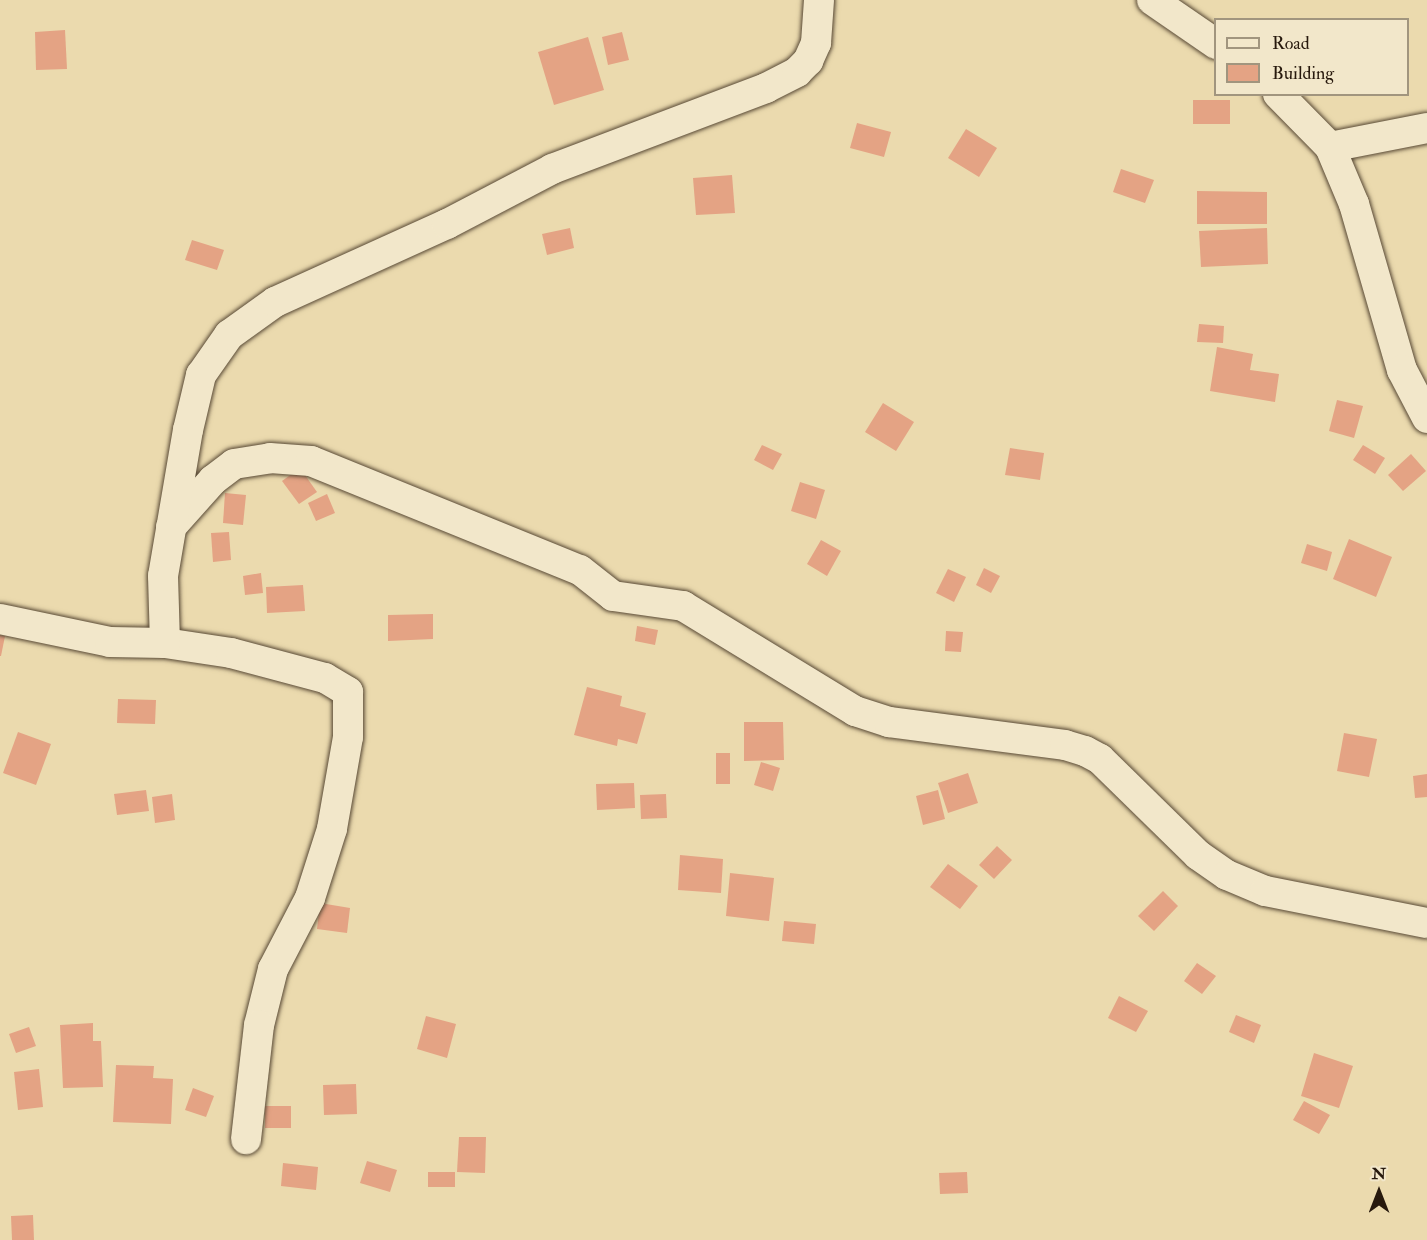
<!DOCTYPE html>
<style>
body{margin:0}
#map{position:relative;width:1427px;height:1240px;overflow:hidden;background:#ebdaae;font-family:"IM FELL Double Pica",serif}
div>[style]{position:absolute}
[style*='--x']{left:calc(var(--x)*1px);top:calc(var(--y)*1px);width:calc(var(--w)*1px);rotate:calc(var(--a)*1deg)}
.building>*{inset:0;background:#e4a384}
.roads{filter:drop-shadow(0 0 2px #584935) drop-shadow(0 0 2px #584935)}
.minor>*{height:30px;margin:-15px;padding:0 15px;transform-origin:15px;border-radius:15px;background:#f2e7ca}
span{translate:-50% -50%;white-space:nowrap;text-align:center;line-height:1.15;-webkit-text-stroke:4.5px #f2e7ca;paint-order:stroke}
.legend{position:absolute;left:1214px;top:18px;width:195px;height:78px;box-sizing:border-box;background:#f2e7ca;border:2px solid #a1957e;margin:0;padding:8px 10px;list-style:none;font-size:18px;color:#27190d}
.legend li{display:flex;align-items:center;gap:12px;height:30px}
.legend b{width:30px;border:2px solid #a1957e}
.north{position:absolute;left:1349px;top:1162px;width:60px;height:60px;-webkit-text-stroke:4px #f2e7ca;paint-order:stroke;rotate:0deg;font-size:16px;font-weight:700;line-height:24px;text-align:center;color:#27190d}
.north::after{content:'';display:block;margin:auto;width:21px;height:27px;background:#27190d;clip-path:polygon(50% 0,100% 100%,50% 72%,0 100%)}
</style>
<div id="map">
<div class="building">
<div style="clip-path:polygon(65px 30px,67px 69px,36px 70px,35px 32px)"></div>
<div style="clip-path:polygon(622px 32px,629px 60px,608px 65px,602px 37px)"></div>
<div style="clip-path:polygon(588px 37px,604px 90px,554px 105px,538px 52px)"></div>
<div style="clip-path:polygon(1193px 100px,1230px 100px,1230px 124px,1193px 124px)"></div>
<div style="clip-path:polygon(857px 123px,891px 132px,884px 157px,850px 148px)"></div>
<div style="clip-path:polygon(966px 129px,997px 148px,979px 177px,948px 158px)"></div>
<div style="clip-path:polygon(1121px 169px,1154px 180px,1145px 203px,1113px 192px)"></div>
<div style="clip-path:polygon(732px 175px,735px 213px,696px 215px,693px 178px)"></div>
<div style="clip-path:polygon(1197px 191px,1267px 192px,1267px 224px,1197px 224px)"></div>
<div style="clip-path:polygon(570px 228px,574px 248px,547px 255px,542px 234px)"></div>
<div style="clip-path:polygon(1267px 228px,1268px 264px,1201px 267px,1199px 231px)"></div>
<div style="clip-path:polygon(192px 240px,224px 250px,217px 270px,185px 260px)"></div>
<div style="clip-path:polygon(1199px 324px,1224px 326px,1223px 343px,1197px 342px)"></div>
<div style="clip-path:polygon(1217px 347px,1253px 354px,1250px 370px,1279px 374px,1275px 402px,1210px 391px)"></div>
<div style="clip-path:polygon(1337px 400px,1363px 406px,1354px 438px,1329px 431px)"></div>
<div style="clip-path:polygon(883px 403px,914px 422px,896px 451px,865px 432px)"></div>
<div style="clip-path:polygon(762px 445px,782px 454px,773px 470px,754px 460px)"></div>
<div style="clip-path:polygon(1363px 445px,1385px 458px,1375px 474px,1353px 460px)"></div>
<div style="clip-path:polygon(1010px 448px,1044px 453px,1040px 480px,1005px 475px)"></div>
<div style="clip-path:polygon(1411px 454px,1426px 471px,1403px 491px,1388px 475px)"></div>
<div style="clip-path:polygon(300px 468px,317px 492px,299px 504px,282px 481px)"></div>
<div style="clip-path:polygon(800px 482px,825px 490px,816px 519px,791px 511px)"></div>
<div style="clip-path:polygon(225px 493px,246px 495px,243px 525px,223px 523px)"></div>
<div style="clip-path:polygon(327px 494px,335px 513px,316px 521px,308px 503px)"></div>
<div style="clip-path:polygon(229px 532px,231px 560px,213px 562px,211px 533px)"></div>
<div style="clip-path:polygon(1349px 539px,1392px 557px,1376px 597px,1333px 579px)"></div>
<div style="clip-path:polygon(821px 540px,841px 551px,827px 576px,807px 564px)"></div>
<div style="clip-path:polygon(1307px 544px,1332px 552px,1327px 571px,1301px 563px)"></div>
<div style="clip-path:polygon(984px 568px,1000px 576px,991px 593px,976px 585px)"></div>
<div style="clip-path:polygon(948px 569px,966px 577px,954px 602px,936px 593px)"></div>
<div style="clip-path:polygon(261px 573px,263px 593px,245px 595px,243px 576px)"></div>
<div style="clip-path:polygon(303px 585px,305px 611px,267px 613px,266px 587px)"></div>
<div style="clip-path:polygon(433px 614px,433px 639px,388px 641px,388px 615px)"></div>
<div style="clip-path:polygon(637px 626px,658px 630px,655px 645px,635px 641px)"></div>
<div style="clip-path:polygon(946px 631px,963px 632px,961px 652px,945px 651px)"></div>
<div style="clip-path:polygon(0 635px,5px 636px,1px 656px,0 656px)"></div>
<div style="clip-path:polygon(587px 687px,622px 696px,620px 706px,646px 713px,637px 744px,618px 739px,617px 746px,574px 735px)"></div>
<div style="clip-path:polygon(118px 699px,156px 700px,155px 724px,117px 723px)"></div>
<div style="clip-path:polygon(744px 722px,783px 722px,784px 760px,744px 761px)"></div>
<div style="clip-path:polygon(18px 732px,51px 744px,36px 785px,3px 773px)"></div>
<div style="clip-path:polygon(1344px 733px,1377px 739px,1369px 777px,1337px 771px)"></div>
<div style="clip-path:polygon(716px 753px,730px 753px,730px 784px,716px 784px)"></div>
<div style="clip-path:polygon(761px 762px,780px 768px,773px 791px,754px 785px)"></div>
<div style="clip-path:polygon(968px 773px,978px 803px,948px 813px,938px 783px)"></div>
<div style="clip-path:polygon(1427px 774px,1427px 797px,1415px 798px,1413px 776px)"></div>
<div style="clip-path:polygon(634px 783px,635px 808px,597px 810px,596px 784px)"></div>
<div style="clip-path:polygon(146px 790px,149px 811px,117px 815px,114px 794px)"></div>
<div style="clip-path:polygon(938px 790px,945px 819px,923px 825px,916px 796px)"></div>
<div style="clip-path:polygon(172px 794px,175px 820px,155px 823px,152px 797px)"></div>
<div style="clip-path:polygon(666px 794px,667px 818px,641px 819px,640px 795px)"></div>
<div style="clip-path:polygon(997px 846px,1012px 860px,994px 879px,979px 865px)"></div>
<div style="clip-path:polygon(680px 855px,723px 859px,721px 893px,678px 890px)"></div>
<div style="clip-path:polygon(948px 864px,978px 886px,960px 909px,930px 887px)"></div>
<div style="clip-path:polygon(730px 873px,774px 878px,769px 921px,726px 916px)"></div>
<div style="clip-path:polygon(1163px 891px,1178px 906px,1154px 931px,1138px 916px)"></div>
<div style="clip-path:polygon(320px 903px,350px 908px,347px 933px,317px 929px)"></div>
<div style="clip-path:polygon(784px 921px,816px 924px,814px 944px,782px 941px)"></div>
<div style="clip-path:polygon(1197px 963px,1216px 976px,1202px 994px,1184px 981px)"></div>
<div style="clip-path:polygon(1119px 996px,1148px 1011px,1136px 1032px,1108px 1018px)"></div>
<div style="clip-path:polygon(1236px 1015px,1261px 1025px,1254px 1043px,1229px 1032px)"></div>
<div style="clip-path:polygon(426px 1016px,456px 1024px,447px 1058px,417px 1049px)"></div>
<div style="clip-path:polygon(93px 1023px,93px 1041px,101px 1041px,103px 1087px,63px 1088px,60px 1025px)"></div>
<div style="clip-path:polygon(29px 1027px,36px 1046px,16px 1053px,9px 1034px)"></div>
<div style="clip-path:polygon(1314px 1053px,1353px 1066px,1339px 1108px,1301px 1096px)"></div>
<div style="clip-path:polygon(116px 1065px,154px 1066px,153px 1078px,173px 1079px,171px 1124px,113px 1122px)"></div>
<div style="clip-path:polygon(39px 1069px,43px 1107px,18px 1110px,14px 1072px)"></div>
<div style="clip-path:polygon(356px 1084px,357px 1114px,324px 1115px,323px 1085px)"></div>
<div style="clip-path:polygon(193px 1088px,214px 1096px,206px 1117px,185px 1110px)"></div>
<div style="clip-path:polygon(1304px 1101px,1330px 1115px,1319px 1134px,1293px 1120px)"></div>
<div style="clip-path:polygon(265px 1106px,291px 1106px,291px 1128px,265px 1128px)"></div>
<div style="clip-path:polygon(459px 1137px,486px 1137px,485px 1173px,457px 1172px)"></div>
<div style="clip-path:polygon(367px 1161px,397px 1170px,390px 1192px,360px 1183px)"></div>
<div style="clip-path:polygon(283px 1163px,318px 1167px,316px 1190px,281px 1186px)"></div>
<div style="clip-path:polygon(428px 1172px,455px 1172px,455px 1187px,428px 1187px)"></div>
<div style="clip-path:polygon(967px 1172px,968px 1193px,940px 1194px,939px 1173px)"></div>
<div style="clip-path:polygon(33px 1215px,34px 1240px,12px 1240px,11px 1216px)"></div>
</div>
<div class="roads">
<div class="minor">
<div style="--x:1152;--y:0;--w:78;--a:34.5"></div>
<div style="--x:1278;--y:94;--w:74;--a:45.5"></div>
<div style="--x:1330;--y:147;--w:62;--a:67.2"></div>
<div style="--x:1354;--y:204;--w:173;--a:73.9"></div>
<div style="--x:1402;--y:370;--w:54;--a:62.5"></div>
<div style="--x:1330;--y:147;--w:99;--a:-11.1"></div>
<div style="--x:171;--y:527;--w:63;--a:-48.2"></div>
<div style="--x:213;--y:480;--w:26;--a:-37"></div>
<div style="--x:234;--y:464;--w:36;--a:-9"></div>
<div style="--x:270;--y:458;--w:41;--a:4.2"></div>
<div style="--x:311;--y:461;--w:290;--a:22.1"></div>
<div style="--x:580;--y:570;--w:42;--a:38.2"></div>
<div style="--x:613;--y:596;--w:71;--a:8.1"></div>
<div style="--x:683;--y:606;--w:202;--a:31.4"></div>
<div style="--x:855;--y:711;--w:36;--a:18"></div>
<div style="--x:889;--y:722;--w:177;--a:7.4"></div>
<div style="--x:1065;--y:745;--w:21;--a:17"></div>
<div style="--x:1085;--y:751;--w:17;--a:28"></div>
<div style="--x:1100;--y:759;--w:137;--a:44.4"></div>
<div style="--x:1198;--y:855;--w:35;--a:35"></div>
<div style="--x:1227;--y:875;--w:41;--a:22.8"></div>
<div style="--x:1265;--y:891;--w:165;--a:11.2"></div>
<div style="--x:0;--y:619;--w:112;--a:11.8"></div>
<div style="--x:110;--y:642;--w:55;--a:1"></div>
<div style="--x:165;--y:643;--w:67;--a:8.6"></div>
<div style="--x:231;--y:653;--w:97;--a:14.9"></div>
<div style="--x:325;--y:678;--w:27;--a:31"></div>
<div style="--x:348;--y:692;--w:45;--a:90"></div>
<div style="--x:348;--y:737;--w:93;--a:99.9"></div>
<div style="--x:332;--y:829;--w:72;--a:107.7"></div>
<div style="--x:310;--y:898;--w:80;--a:117.5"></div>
<div style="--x:273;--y:969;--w:58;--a:104"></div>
<div style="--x:259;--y:1025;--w:115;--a:96.5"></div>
<div style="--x:165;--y:643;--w:67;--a:-91.7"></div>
<div style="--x:163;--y:576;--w:148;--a:-80.3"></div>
<div style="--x:188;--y:430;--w:57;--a:-76.7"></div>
<div style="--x:201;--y:375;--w:49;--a:-55"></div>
<div style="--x:229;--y:335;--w:57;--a:-35.7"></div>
<div style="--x:275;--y:302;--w:189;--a:-24.4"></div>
<div style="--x:447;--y:224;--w:119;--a:-27.6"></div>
<div style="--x:552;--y:169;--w:229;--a:-20.7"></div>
<div style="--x:766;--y:88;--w:35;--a:-27"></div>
<div style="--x:797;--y:72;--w:16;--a:-45"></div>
<div style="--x:808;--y:61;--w:20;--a:-66"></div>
<div style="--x:816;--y:43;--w:43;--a:-86"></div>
</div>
</div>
<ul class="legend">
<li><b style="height:8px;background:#f2e7ca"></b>Road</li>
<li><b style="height:16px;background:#e4a384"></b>Building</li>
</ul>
<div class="north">N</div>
</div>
